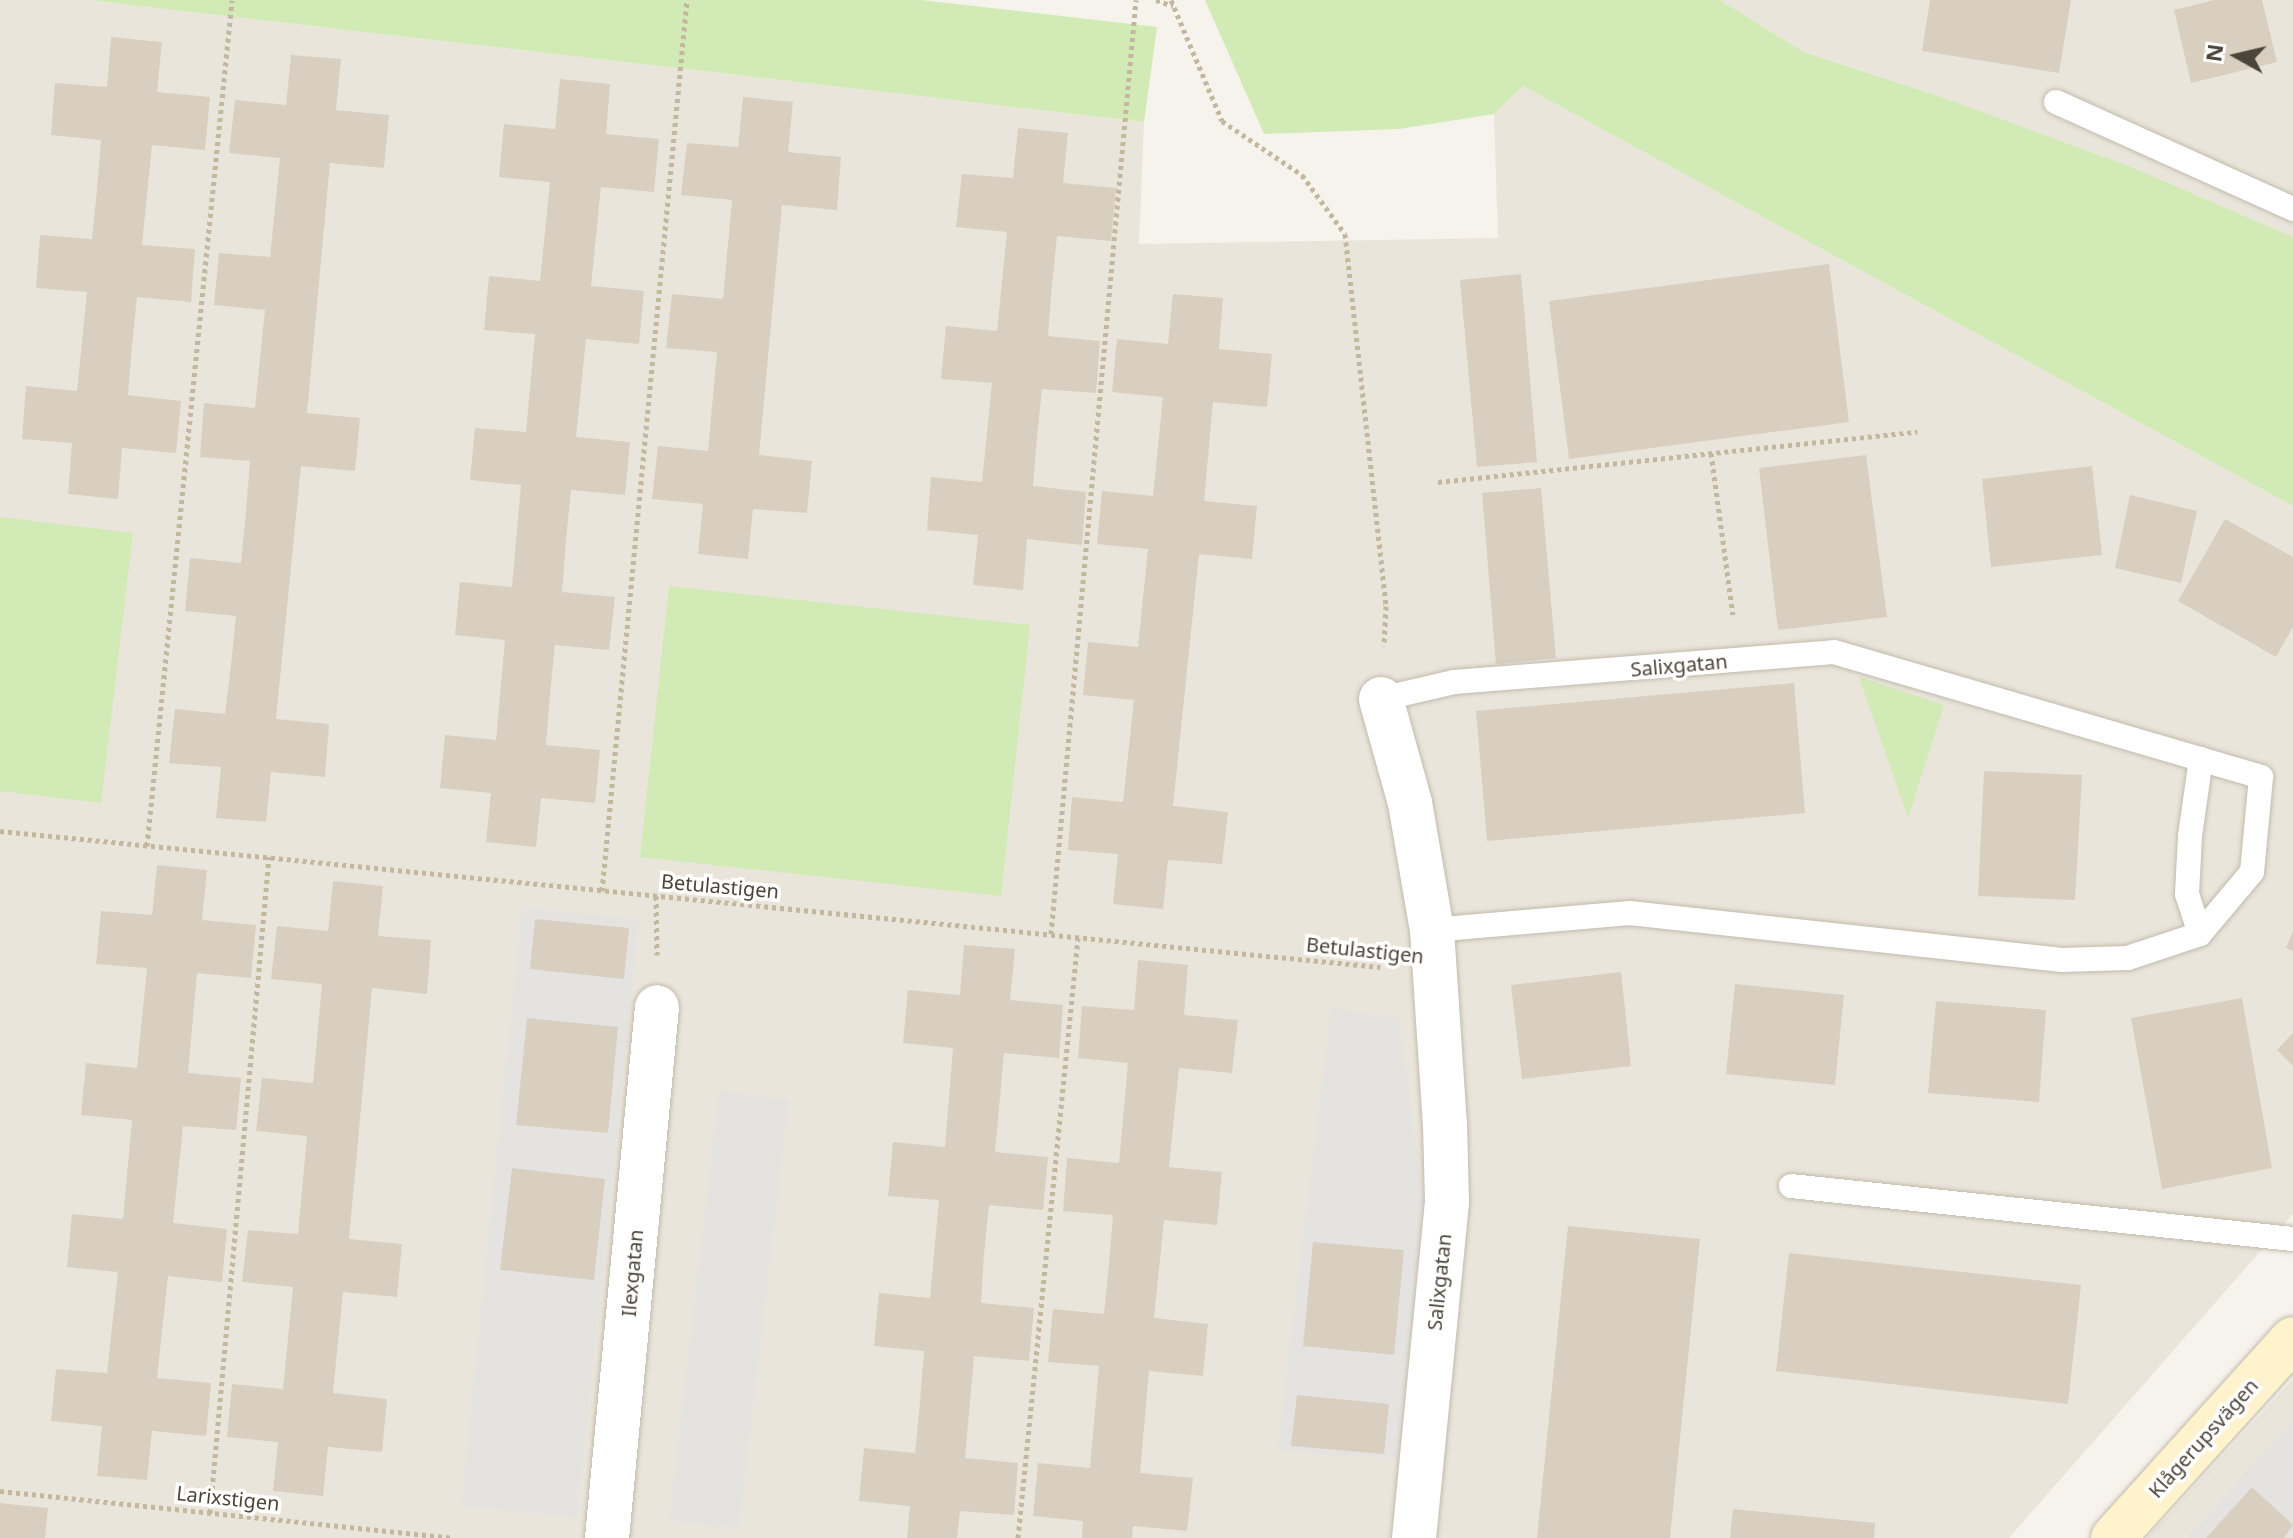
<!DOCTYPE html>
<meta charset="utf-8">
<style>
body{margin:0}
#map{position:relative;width:2293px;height:1538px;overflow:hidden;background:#f6f3ec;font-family:"Noto Sans",sans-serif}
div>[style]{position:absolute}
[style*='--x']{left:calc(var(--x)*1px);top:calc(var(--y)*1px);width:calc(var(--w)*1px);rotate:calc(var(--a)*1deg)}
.residential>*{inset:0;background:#eae5da}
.green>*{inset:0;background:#d2eab5}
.parking>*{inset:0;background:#e5e3e0}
.building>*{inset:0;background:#d8cfc1}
.path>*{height:5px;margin-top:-2.5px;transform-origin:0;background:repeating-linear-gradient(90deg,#c4b79f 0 4px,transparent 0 8px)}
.roads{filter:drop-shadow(0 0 2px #c2bbae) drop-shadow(0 0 2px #c2bbae)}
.lane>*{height:24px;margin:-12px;padding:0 12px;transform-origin:12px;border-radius:12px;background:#fff}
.street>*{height:44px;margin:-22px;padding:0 22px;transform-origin:22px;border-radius:22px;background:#fff}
.secondary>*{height:44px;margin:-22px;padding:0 22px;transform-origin:22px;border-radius:22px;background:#fff3cd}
span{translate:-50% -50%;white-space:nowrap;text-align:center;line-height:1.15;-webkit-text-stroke:7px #fff;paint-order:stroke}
.street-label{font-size:20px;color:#4b4439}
.north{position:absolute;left:2197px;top:16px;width:80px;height:80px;-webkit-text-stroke:6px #fff;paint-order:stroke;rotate:278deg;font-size:22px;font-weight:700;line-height:32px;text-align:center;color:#4b4439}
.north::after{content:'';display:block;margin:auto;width:28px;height:36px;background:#4b4439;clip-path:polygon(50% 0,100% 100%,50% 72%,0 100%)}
</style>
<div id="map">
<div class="residential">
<div style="clip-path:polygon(0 0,88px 0,1144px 122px,1139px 244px,1498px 238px,1494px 114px,1523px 86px,2293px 506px,2293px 1214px,2009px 1538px,0 1538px)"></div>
<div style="clip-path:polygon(1720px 0,2293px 0,2293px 237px,2129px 166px,1950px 100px,1804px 52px)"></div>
<div style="clip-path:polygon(2293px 1379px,2293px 1538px,2147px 1538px)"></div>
</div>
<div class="green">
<div style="clip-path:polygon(88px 0,921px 0,1157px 27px,1144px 122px)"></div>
<div style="clip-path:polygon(1205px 0,1720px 0,1804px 52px,1950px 100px,2129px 166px,2293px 237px,2293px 506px,1523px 86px,1494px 114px,1399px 129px,1264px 134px)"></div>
<div style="clip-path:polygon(0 517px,133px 533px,101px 803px,0 791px)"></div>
<div style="clip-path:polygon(669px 586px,1030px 625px,1001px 896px,640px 857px)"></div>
<div style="clip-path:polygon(1859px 677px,1944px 705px,1908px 818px)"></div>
</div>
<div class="parking">
<div style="clip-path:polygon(522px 907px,639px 919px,577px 1518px,461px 1506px)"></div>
<div style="clip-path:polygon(1331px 1008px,1399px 1018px,1423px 1203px,1398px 1459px,1277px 1451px)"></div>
<div style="clip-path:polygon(719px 1090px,789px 1099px,739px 1529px,669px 1521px)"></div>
<div style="clip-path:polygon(2293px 1420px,2293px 1538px,2187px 1538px)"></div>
</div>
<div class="building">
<div style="clip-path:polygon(1930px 0,2071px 0,2059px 73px,1922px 51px)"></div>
<div style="clip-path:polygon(2214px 0,2262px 0,2277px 62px,2191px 83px,2174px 10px)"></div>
<div style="clip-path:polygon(111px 37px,162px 42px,157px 92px,210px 97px,205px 150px,152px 145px,142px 245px,195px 249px,191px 302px,137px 297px,132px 346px,128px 395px,181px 401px,176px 453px,122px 448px,118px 499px,68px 494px,72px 443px,22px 439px,26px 386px,77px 391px,87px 292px,36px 288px,40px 235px,92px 239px,97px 189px,101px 140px,51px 135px,55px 83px,107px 87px)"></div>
<div style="clip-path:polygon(291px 55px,341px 59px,336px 110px,389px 115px,384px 168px,330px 163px,307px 413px,360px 418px,355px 471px,301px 466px,276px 719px,329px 724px,325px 777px,271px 772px,266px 822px,216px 818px,221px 767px,169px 763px,175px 709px,225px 714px,231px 665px,236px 616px,185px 611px,190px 558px,241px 563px,246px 512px,250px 461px,200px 457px,204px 403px,255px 408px,265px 310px,214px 305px,219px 253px,270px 257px,280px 158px,229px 153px,235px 100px,286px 105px)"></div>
<div style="clip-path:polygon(560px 79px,610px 84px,606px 134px,659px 139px,654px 192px,601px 187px,591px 286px,644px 291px,639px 344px,586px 339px,576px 437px,630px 442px,625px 495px,571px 490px,566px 540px,562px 592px,615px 597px,609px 650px,555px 645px,550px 694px,546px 745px,600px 750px,595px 803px,541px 798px,536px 847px,486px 842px,491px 793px,440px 788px,445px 735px,496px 740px,505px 640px,455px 635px,460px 582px,512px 587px,521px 485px,470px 480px,475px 428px,526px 432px,535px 334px,484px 330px,489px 276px,540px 281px,550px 182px,499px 177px,504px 124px,555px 129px)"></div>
<div style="clip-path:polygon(743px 97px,793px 102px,788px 152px,841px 157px,837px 210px,782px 205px,759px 455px,812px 461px,807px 513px,753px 509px,748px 559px,698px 554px,703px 504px,652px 499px,658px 446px,708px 451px,717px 352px,666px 348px,672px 294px,723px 299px,732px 200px,681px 195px,687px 143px,738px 147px)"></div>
<div style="clip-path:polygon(1018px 128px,1068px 133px,1063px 183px,1116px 188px,1111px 241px,1057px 236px,1052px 285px,1048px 336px,1100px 341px,1096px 393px,1042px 389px,1037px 437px,1033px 486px,1086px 492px,1082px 545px,1027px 539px,1023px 590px,973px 585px,978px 535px,927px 530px,931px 477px,982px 482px,992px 383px,941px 379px,946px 326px,997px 331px,1007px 232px,956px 227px,962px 174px,1013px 178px)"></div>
<div style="clip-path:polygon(1829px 264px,1849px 422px,1569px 459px,1549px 301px)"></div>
<div style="clip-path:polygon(1521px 274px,1537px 462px,1477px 467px,1460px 280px)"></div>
<div style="clip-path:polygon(1173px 294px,1223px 298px,1219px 349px,1272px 354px,1267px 407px,1213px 402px,1204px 501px,1257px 506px,1252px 559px,1199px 554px,1173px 806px,1228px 812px,1222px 864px,1168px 860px,1163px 909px,1113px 904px,1118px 854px,1068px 850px,1072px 797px,1123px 802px,1134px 700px,1083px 695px,1088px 642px,1138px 647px,1148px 549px,1097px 544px,1102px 491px,1153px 496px,1163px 397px,1112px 392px,1117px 339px,1168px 344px)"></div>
<div style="clip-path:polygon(1866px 455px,1887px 617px,1778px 630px,1759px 468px)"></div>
<div style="clip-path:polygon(2092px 466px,2102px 555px,1991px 567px,1982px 479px)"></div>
<div style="clip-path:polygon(1541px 488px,1556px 658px,1496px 664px,1482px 493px)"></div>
<div style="clip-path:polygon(2130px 495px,2197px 511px,2181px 583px,2115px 568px)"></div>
<div style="clip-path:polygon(2225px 519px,2293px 557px,2293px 627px,2276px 657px,2178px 601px)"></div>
<div style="clip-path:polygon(1794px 683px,1805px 813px,1487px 841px,1476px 711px)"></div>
<div style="clip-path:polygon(1984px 771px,2082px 775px,2075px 900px,1978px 896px)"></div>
<div style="clip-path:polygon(157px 865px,207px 870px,202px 920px,256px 925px,251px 978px,197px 973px,188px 1073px,241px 1078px,236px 1130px,183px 1126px,173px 1223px,227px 1229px,222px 1282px,168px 1276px,157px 1378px,211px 1383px,206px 1436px,152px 1431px,147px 1480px,97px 1476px,102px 1426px,51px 1421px,56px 1369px,107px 1373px,118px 1272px,67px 1267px,72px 1214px,123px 1219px,132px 1120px,81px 1115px,86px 1063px,137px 1068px,147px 968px,96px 964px,101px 911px,152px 915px)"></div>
<div style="clip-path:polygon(333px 881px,383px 886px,378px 936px,431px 940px,427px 994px,372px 988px,349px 1239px,402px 1244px,397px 1297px,343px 1292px,333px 1393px,387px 1399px,382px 1452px,328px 1447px,323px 1496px,273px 1491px,278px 1442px,227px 1437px,232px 1384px,283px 1389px,293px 1287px,242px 1282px,248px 1230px,298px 1234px,307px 1136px,256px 1131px,262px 1078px,313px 1083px,322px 984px,271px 979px,277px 926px,328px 931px)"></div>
<div style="clip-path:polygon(535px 919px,629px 928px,624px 979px,530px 969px)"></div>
<div style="clip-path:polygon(2293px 931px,2293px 951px,2286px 948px)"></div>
<div style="clip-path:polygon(964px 945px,1015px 949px,1010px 1000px,1063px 1005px,1059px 1058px,1004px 1053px,995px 1152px,1048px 1157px,1043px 1210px,989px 1205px,984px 1254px,981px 1303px,1034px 1308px,1029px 1361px,974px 1356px,965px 1458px,1018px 1463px,1014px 1515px,960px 1511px,957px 1538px,907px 1538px,910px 1506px,859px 1501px,864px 1448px,915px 1453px,920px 1402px,924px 1351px,874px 1346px,879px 1293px,930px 1298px,939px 1200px,888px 1196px,893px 1142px,945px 1147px,953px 1048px,903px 1043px,908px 990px,960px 995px)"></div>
<div style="clip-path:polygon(1138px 960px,1188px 965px,1184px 1015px,1238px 1020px,1232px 1073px,1179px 1068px,1169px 1167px,1222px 1172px,1217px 1225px,1164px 1220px,1154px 1318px,1208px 1324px,1203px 1376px,1149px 1371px,1140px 1473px,1193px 1478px,1187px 1531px,1133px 1526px,1132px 1538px,1082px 1538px,1083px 1521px,1033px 1516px,1038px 1463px,1090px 1468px,1099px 1366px,1048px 1362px,1053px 1309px,1104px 1314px,1109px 1264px,1113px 1215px,1063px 1211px,1067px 1158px,1119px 1163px,1128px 1063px,1078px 1058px,1082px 1006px,1134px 1010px)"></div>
<div style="clip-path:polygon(1621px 972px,1631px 1066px,1522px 1079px,1511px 985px)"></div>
<div style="clip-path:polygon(1735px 984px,1844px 995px,1835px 1085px,1726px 1074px)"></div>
<div style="clip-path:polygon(2242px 998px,2272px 1168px,2162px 1189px,2131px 1018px)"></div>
<div style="clip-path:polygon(1936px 1001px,2046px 1010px,2039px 1102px,1928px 1093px)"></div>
<div style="clip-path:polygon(527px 1018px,618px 1027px,608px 1133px,516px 1125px)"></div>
<div style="clip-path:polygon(2293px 1033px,2293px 1066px,2277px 1050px)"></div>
<div style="clip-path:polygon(512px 1168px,605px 1179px,594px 1280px,500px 1270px)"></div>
<div style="clip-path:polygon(1568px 1226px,1700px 1239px,1670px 1538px,1537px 1538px)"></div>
<div style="clip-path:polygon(1313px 1242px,1404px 1250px,1394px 1355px,1303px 1346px)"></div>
<div style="clip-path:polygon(1789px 1253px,2081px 1285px,2068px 1404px,1776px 1371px)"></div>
<div style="clip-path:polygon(1297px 1395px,1389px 1404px,1384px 1454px,1291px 1446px)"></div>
<div style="clip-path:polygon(2252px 1487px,2293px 1525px,2284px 1538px,2206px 1538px)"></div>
<div style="clip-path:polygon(0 1503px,48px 1508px,45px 1538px,0 1538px)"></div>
<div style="clip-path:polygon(1733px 1509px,1875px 1523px,1874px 1538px,1730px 1538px)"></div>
</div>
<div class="path">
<div style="--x:1156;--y:0;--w:18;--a:19"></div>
<div style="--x:1171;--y:0;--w:131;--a:67.1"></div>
<div style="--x:1222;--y:121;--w:97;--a:34"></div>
<div style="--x:1302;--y:175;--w:73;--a:53.9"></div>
<div style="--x:1345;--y:234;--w:374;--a:83.7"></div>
<div style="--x:1386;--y:606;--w:40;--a:92.9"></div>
<div style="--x:1711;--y:453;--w:163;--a:82.3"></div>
<div style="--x:1438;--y:482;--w:482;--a:-6"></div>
<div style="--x:0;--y:831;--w:1387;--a:5.63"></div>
<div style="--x:147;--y:846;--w:850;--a:-84.26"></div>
<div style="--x:602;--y:891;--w:895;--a:-84.55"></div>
<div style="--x:656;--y:896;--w:59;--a:89"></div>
<div style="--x:1051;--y:934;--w:938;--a:-84.8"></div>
<div style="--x:0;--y:1491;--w:455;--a:5.9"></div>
<div style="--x:210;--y:1513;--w:659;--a:-84.86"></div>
<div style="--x:1018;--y:1538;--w:603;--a:-84.29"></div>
</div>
<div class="roads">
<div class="lane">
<div style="--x:2056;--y:102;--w:260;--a:24.3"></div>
<div style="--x:1381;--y:699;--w:75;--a:-13.1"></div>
<div style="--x:1454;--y:682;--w:381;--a:-4.5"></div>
<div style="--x:1834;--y:652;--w:445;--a:16.3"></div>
<div style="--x:2261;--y:777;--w:95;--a:95.4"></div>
<div style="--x:2252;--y:872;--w:81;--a:130"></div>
<div style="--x:2200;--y:934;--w:76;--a:161.6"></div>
<div style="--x:2128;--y:958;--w:66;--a:178.3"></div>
<div style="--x:2062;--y:960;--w:435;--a:-173.8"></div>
<div style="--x:1630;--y:913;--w:199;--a:175.1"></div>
<div style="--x:2200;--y:934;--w:42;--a:-108"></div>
<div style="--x:2187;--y:894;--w:58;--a:-87"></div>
<div style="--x:2190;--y:836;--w:78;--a:-81.9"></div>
<div style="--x:1791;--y:1186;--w:505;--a:6.03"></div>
</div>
<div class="street">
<div style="--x:1381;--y:699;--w:108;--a:74.4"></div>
<div style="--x:1410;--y:803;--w:129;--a:80.2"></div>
<div style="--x:1432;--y:930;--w:194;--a:86.2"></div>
<div style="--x:1445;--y:1124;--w:78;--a:88.5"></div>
<div style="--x:1447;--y:1202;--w:338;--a:95.6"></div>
<div style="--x:607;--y:1538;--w:533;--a:-84.62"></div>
</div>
<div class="secondary">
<div style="--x:2113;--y:1538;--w:268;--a:-47.9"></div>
</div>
</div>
<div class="street-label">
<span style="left:1679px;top:665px;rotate:-5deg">Salixgatan</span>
<span style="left:720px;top:886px;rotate:5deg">Betulastigen</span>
<span style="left:1365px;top:950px;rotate:6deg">Betulastigen</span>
<span style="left:632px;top:1273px;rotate:-85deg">Ilexgatan</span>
<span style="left:1439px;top:1282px;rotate:-84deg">Salixgatan</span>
<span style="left:2203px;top:1438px;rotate:-48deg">Klågerupsvägen</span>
<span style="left:228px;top:1498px;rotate:6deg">Larixstigen</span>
</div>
<div class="north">N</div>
</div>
